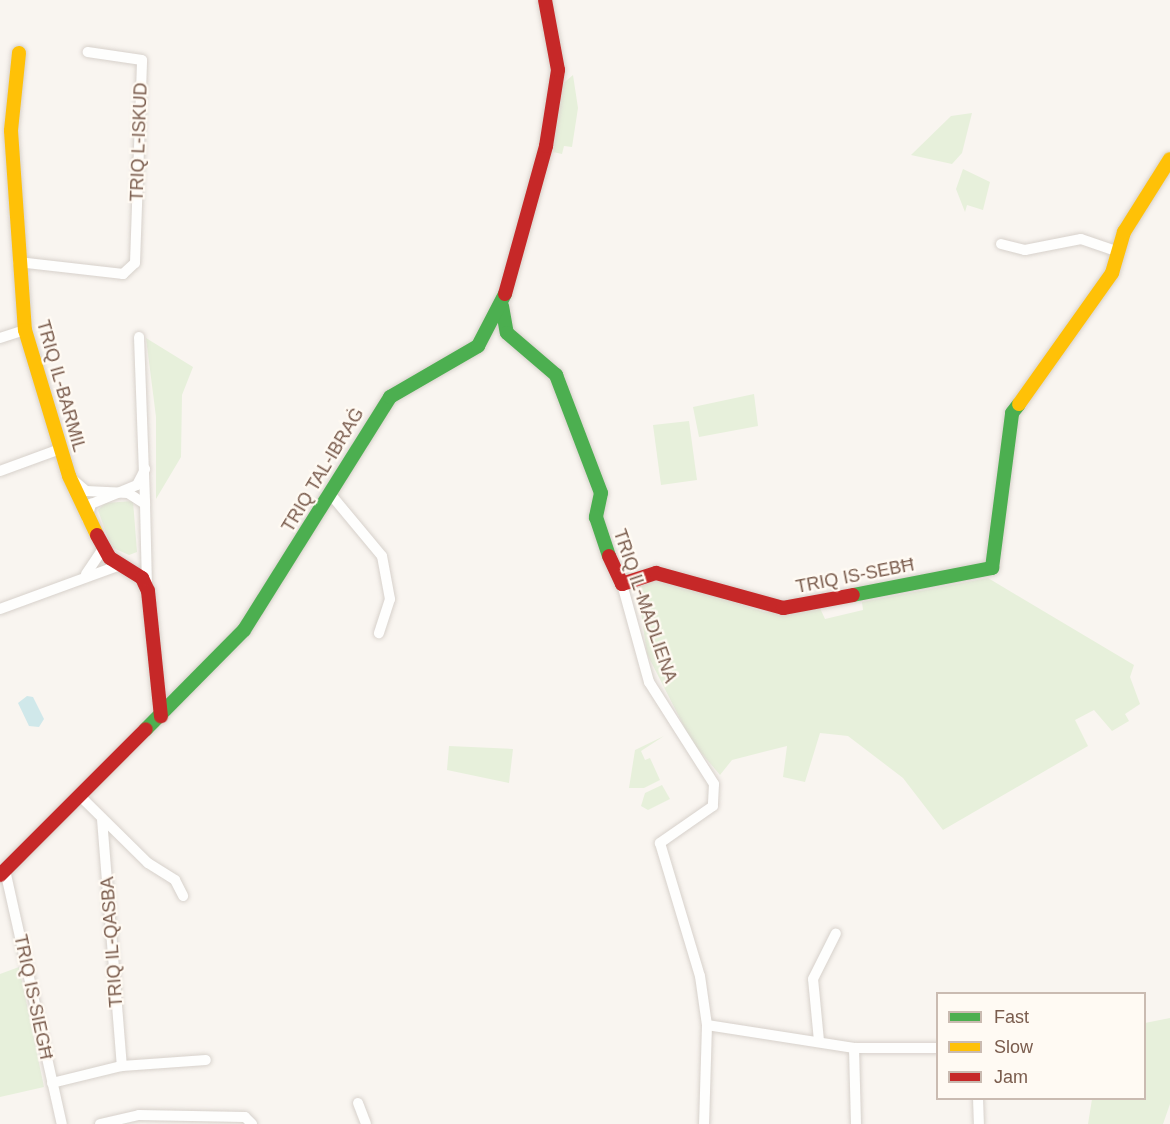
<!DOCTYPE html>
<meta charset="utf-8">
<style>
body{margin:0}
#map{position:relative;width:1170px;height:1124px;overflow:hidden;background:#f9f5f0;font-family:Helvetica,sans-serif}
div>[style]{position:absolute}
[style*='--x']{left:calc(var(--x)*1px);top:calc(var(--y)*1px);width:calc(var(--w)*1px);rotate:calc(var(--a)*1deg)}
.green>*{inset:0;background:#e7f0db}
.water>*{inset:0;background:#d0e8ea}
.roads{filter:drop-shadow(0 0 2px #d7d1cb) drop-shadow(0 0 2px #d7d1cb)}
.street>*{height:10px;margin:-5px;padding:0 5px;transform-origin:5px;border-radius:5px;background:#fefefd}
.fast>*{height:14px;margin:-7px;padding:0 7px;transform-origin:7px;border-radius:7px;background:#4caf50}
.slow>*{height:14px;margin:-7px;padding:0 7px;transform-origin:7px;border-radius:7px;background:#ffc107}
.jam>*{height:14px;margin:-7px;padding:0 7px;transform-origin:7px;border-radius:7px;background:#c62828}
span{translate:-50% -50%;white-space:nowrap;text-align:center;line-height:1.15;-webkit-text-stroke:4.5px #fffaf3;paint-order:stroke}
.street-label{font-size:18px;color:#7a5c4d}
.legend{position:absolute;left:936px;top:992px;width:210px;height:108px;box-sizing:border-box;background:#fffaf3;border:2px solid #cabbb1;margin:0;padding:8px 10px;list-style:none;font-size:18px;color:#7a5c4d}
.legend li{display:flex;align-items:center;gap:12px;height:30px}
.legend b{width:30px;border:2px solid #cabbb1}
</style>
<div id="map">
<div class="green">
<div style="clip-path:polygon(573px 75px,578px 108px,572px 147px,564px 146px,562px 154px,553px 152px,560px 86px)"></div>
<div style="clip-path:polygon(972px 113px,962px 153px,952px 164px,911px 155px,951px 116px)"></div>
<div style="clip-path:polygon(963px 169px,990px 182px,983px 210px,967px 205px,965px 212px,956px 189px)"></div>
<div style="clip-path:polygon(146px 338px,193px 367px,182px 395px,181px 457px,156px 499px,156px 417px)"></div>
<div style="clip-path:polygon(754px 394px,758px 426px,699px 437px,693px 407px)"></div>
<div style="clip-path:polygon(689px 421px,697px 480px,661px 485px,653px 425px)"></div>
<div style="clip-path:polygon(133px 501px,137px 552px,129px 555px,111px 547px,98px 510px,105px 503px)"></div>
<div style="clip-path:polygon(663px 578px,764px 612px,819px 606px,825px 619px,863px 610px,862px 602px,988px 578px,1134px 665px,1130px 677px,1140px 704px,1125px 714px,1129px 721px,1112px 731px,1094px 710px,1075px 720px,1088px 746px,943px 830px,903px 778px,848px 736px,820px 733px,805px 782px,783px 777px,787px 746px,732px 760px,720px 775px,692px 742px,647px 654px,637px 584px)"></div>
<div style="clip-path:polygon(664px 736px,641px 751px,645px 760px,650px 758px,660px 780px,644px 788px,629px 788px,635px 750px)"></div>
<div style="clip-path:polygon(449px 746px,513px 749px,509px 783px,447px 770px)"></div>
<div style="clip-path:polygon(662px 785px,670px 799px,648px 810px,641px 806px,645px 793px)"></div>
<div style="clip-path:polygon(19px 967px,44px 1087px,0 1097px,0 974px)"></div>
<div style="clip-path:polygon(1170px 1018px,1170px 1104px,1163px 1124px,1088px 1124px,1092px 1099px,1144px 1098px,1145px 1023px)"></div>
</div>
<div class="water">
<div style="clip-path:polygon(27px 696px,33px 697px,44px 719px,39px 727px,29px 726px,18px 703px)"></div>
</div>
<div class="roads">
<div class="street">
<div style="--x:1001;--y:244;--w:25;--a:14"></div>
<div style="--x:1025;--y:250;--w:57;--a:-11.1"></div>
<div style="--x:1081;--y:239;--w:40;--a:18.9"></div>
<div style="--x:18;--y:262;--w:106;--a:6.5"></div>
<div style="--x:123;--y:274;--w:16;--a:-43"></div>
<div style="--x:135;--y:263;--w:203;--a:-88"></div>
<div style="--x:142;--y:60;--w:55;--a:-171.6"></div>
<div style="--x:139;--y:337;--w:167;--a:87.9"></div>
<div style="--x:0;--y:338;--w:26;--a:-18"></div>
<div style="--x:0;--y:471;--w:64;--a:-20.1"></div>
<div style="--x:71;--y:478;--w:20;--a:41"></div>
<div style="--x:86;--y:491;--w:42;--a:2.7"></div>
<div style="--x:128;--y:493;--w:20;--a:33"></div>
<div style="--x:145;--y:504;--w:82;--a:88.6"></div>
<div style="--x:332;--y:496;--w:78;--a:50.2"></div>
<div style="--x:382;--y:556;--w:44;--a:79.5"></div>
<div style="--x:390;--y:599;--w:36;--a:108"></div>
<div style="--x:87;--y:519;--w:16;--a:-75"></div>
<div style="--x:91;--y:504;--w:50;--a:-22.4"></div>
<div style="--x:137;--y:485;--w:18;--a:-63"></div>
<div style="--x:86;--y:574;--w:30;--a:-56"></div>
<div style="--x:622;--y:584;--w:102;--a:74.6"></div>
<div style="--x:649;--y:682;--w:121;--a:57.5"></div>
<div style="--x:714;--y:784;--w:22;--a:93"></div>
<div style="--x:713;--y:806;--w:65;--a:145.1"></div>
<div style="--x:660;--y:843;--w:139;--a:73.3"></div>
<div style="--x:700;--y:976;--w:49;--a:81.9"></div>
<div style="--x:707;--y:1025;--w:99;--a:91.7"></div>
<div style="--x:0;--y:609;--w:128;--a:-20.1"></div>
<div style="--x:81;--y:797;--w:94;--a:44.6"></div>
<div style="--x:148;--y:863;--w:32;--a:32"></div>
<div style="--x:175;--y:880;--w:18;--a:63"></div>
<div style="--x:102;--y:819;--w:248;--a:85.4"></div>
<div style="--x:5;--y:870;--w:260;--a:77.4"></div>
<div style="--x:707;--y:1025;--w:149;--a:8.9"></div>
<div style="--x:854;--y:1048;--w:84;--a:0"></div>
<div style="--x:819;--y:1041;--w:62;--a:-95.5"></div>
<div style="--x:813;--y:979;--w:51;--a:-63.4"></div>
<div style="--x:854;--y:1048;--w:76;--a:88.5"></div>
<div style="--x:52;--y:1083;--w:72;--a:-13.7"></div>
<div style="--x:122;--y:1066;--w:84;--a:-4.1"></div>
<div style="--x:978;--y:1098;--w:26;--a:88"></div>
<div style="--x:358;--y:1103;--w:22;--a:69"></div>
<div style="--x:100;--y:1124;--w:40;--a:-13"></div>
<div style="--x:139;--y:1115;--w:106;--a:1.1"></div>
<div style="--x:245;--y:1117;--w:10;--a:45"></div>
</div>
<div class="fast">
<div style="--x:502;--y:306;--w:27;--a:80"></div>
<div style="--x:507;--y:333;--w:65;--a:40.6"></div>
<div style="--x:556;--y:375;--w:126;--a:69.1"></div>
<div style="--x:601;--y:493;--w:25;--a:102"></div>
<div style="--x:596;--y:517;--w:41;--a:71.6"></div>
<div style="--x:853;--y:595;--w:142;--a:-11"></div>
<div style="--x:992;--y:568;--w:156;--a:-82.6"></div>
<div style="--x:1012;--y:413;--w:11;--a:-52"></div>
<div style="--x:146;--y:729;--w:139;--a:-45.3"></div>
<div style="--x:244;--y:630;--w:275;--a:-57.9"></div>
<div style="--x:390;--y:397;--w:102;--a:-30.1"></div>
<div style="--x:478;--y:346;--w:59;--a:-62.6"></div>
</div>
<div class="slow">
<div style="--x:19;--y:53;--w:78;--a:95.9"></div>
<div style="--x:11;--y:131;--w:199;--a:86"></div>
<div style="--x:25;--y:330;--w:152;--a:73.2"></div>
<div style="--x:69;--y:476;--w:65;--a:64.6"></div>
<div style="--x:1019;--y:404;--w:161;--a:-54.6"></div>
<div style="--x:1112;--y:273;--w:43;--a:-73.7"></div>
<div style="--x:1124;--y:232;--w:86;--a:-57.8"></div>
</div>
<div class="jam">
<div style="--x:505;--y:294;--w:154;--a:-74.5"></div>
<div style="--x:546;--y:146;--w:77;--a:-81"></div>
<div style="--x:558;--y:70;--w:71;--a:-100.5"></div>
<div style="--x:97;--y:535;--w:26;--a:61"></div>
<div style="--x:110;--y:558;--w:38;--a:32"></div>
<div style="--x:142;--y:578;--w:14;--a:65"></div>
<div style="--x:148;--y:591;--w:126;--a:84.1"></div>
<div style="--x:609;--y:556;--w:31;--a:65"></div>
<div style="--x:622;--y:584;--w:36;--a:-18"></div>
<div style="--x:656;--y:573;--w:132;--a:15.4"></div>
<div style="--x:783;--y:608;--w:71;--a:-10.5"></div>
<div style="--x:0;--y:875;--w:206;--a:-45"></div>
</div>
</div>
<div class="street-label">
<span style="left:139px;top:142px;rotate:-88deg">TRIQ L-ISKUD</span>
<span style="left:61px;top:386px;rotate:74deg">TRIQ IL-BARMIL</span>
<span style="left:323px;top:470px;rotate:-59deg">TRIQ TAL-IBRAĠ</span>
<span style="left:855px;top:576px;rotate:-11deg">TRIQ IS-SEBĦ</span>
<span style="left:645px;top:606px;rotate:71deg">TRIQ IL-MADLIENA</span>
<span style="left:112px;top:942px;rotate:-94deg">TRIQ IL-QASBA</span>
<span style="left:33px;top:997px;rotate:78deg">TRIQ IS-SIEGĦ</span>
</div>
<ul class="legend">
<li><b style="height:8px;background:#4caf50"></b>Fast</li>
<li><b style="height:8px;background:#ffc107"></b>Slow</li>
<li><b style="height:8px;background:#c62828"></b>Jam</li>
</ul>
</div>
